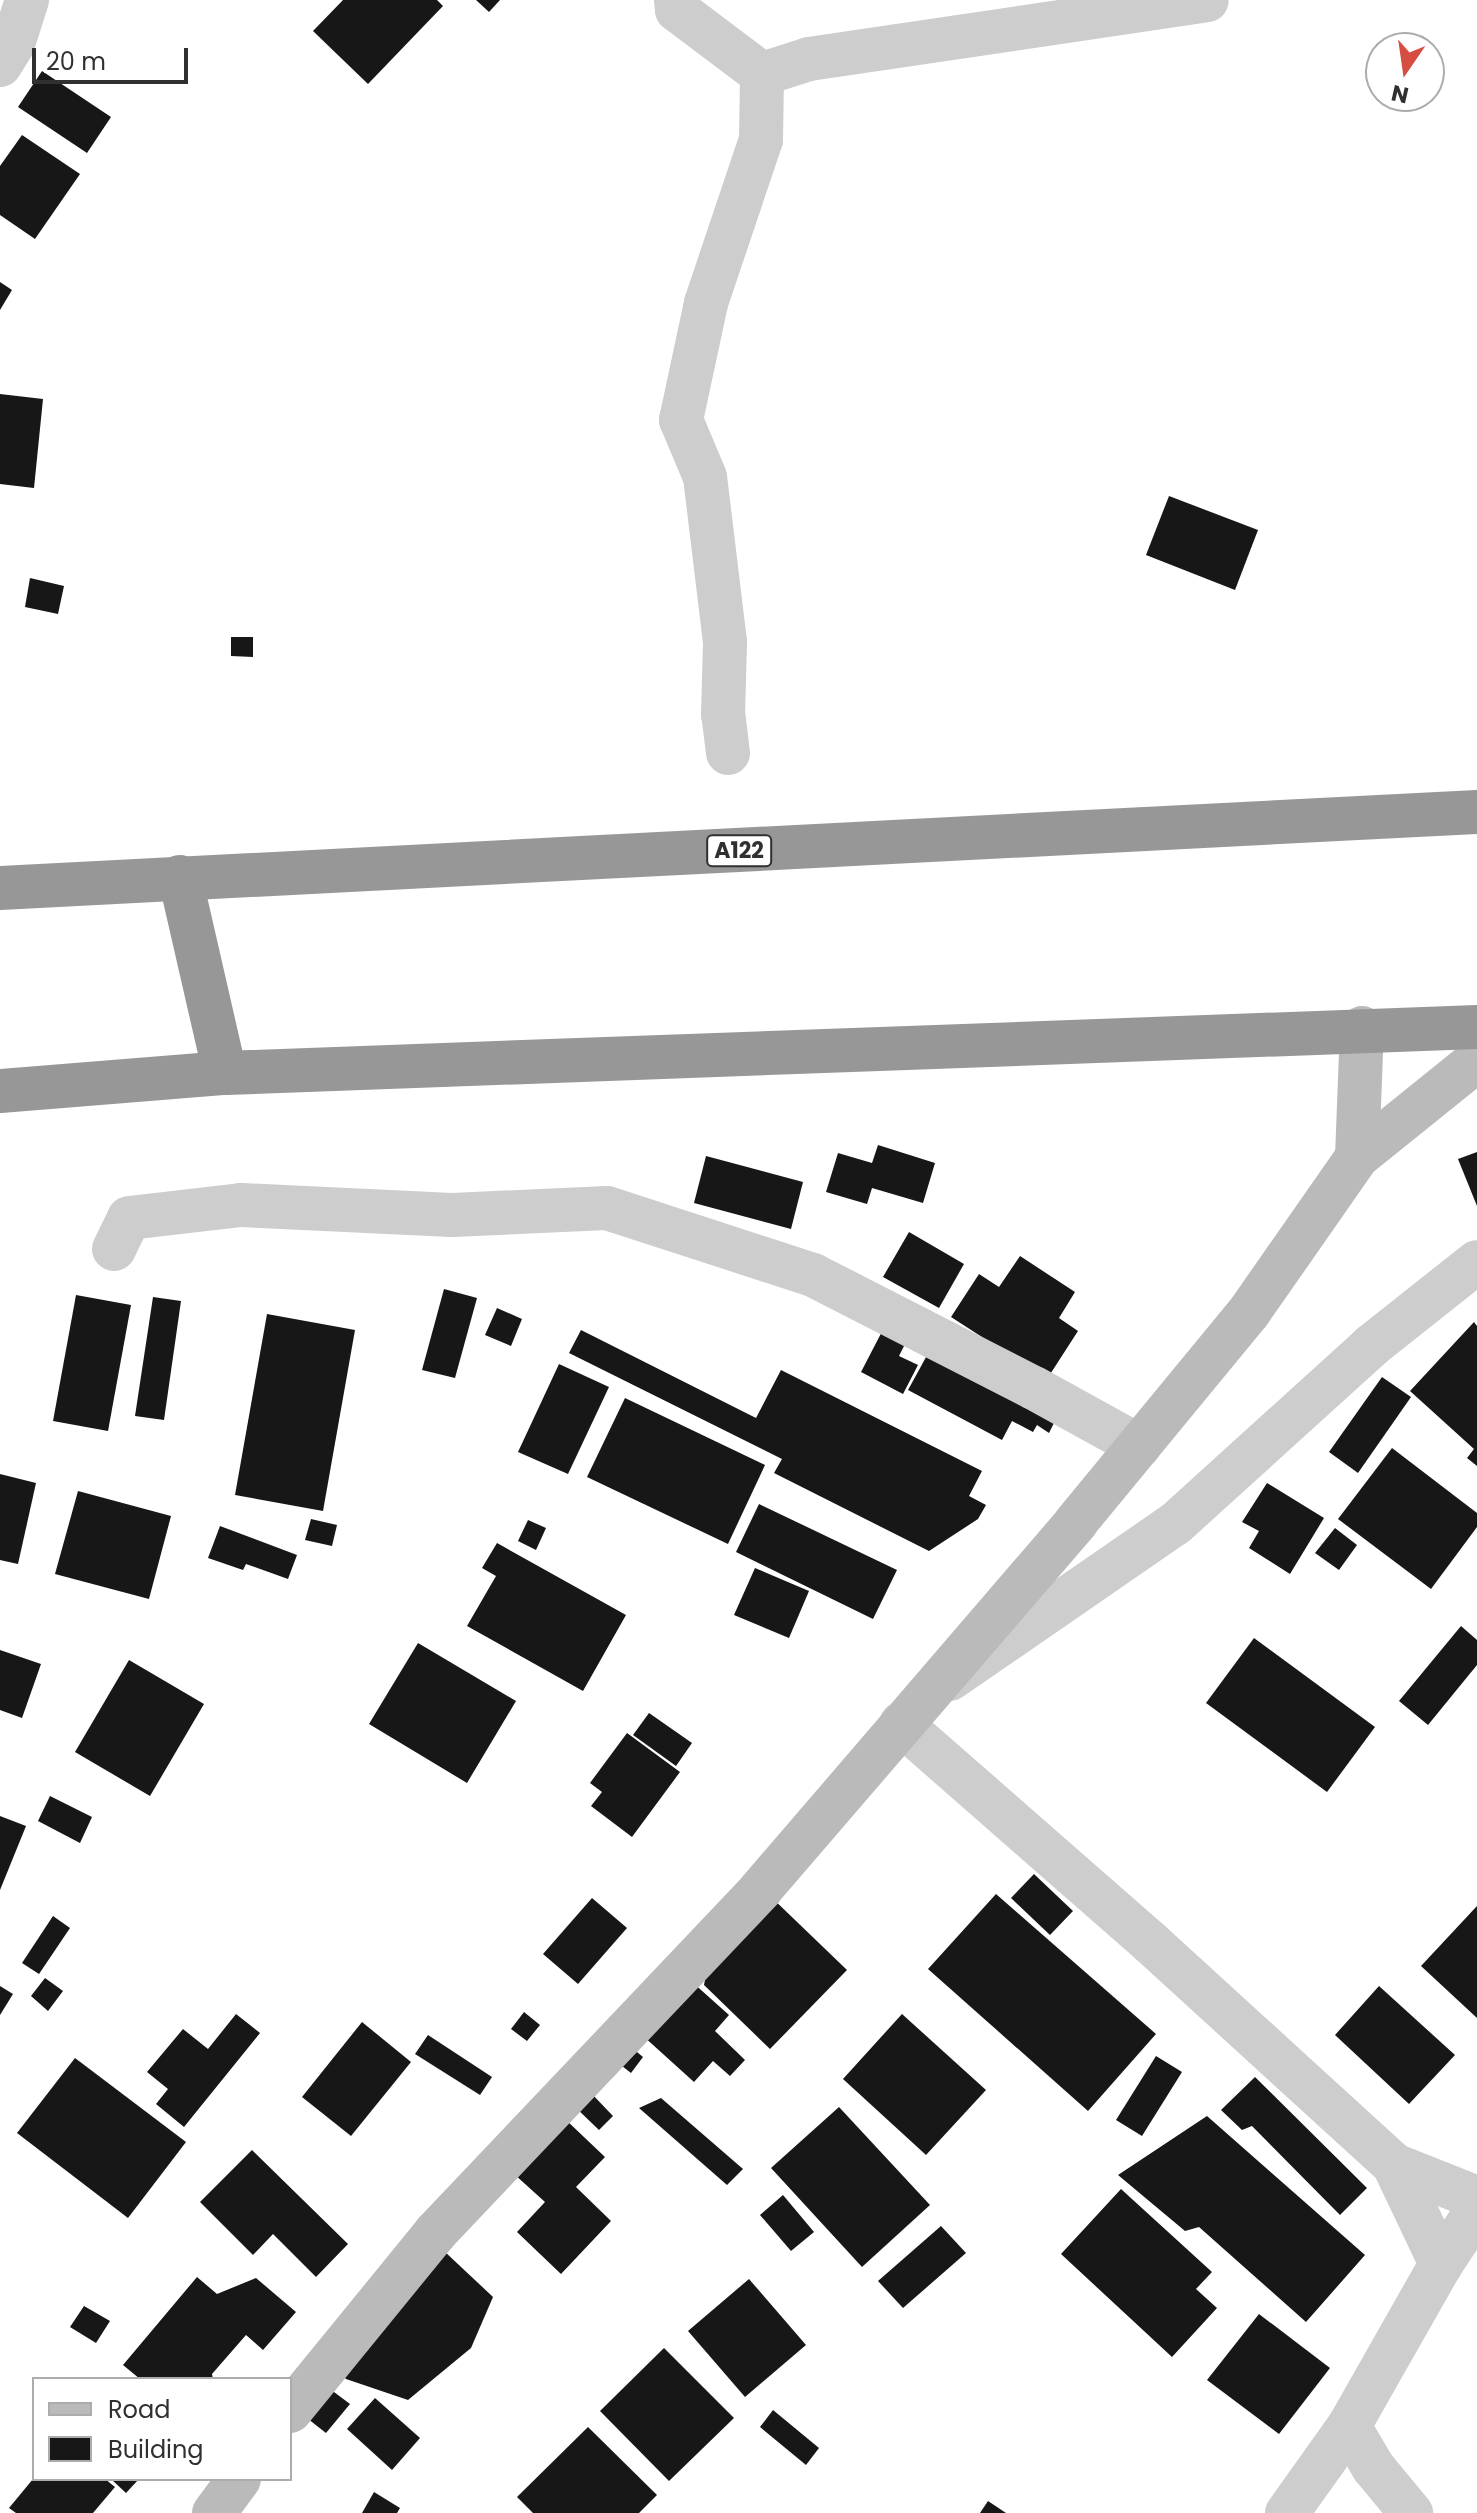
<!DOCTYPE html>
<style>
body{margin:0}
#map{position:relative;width:1477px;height:2513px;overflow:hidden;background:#fff;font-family:Poppins,sans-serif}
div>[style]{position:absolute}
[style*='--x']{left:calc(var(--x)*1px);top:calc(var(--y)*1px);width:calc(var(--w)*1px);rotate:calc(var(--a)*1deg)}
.building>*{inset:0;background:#171717}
.street>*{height:44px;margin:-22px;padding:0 22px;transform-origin:22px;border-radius:22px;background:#cdcdcd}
.secondary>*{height:44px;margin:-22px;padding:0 22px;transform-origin:22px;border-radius:22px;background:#bababa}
.highway>*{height:44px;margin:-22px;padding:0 22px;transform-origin:22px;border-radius:22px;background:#979797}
span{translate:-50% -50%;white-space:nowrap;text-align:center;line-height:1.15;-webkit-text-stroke:8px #fff;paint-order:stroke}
.shield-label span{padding:2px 6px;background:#fff;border:2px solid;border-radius:6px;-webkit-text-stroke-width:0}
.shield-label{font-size:22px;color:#303030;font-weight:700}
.legend{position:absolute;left:32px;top:2377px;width:260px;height:104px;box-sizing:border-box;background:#fff;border:2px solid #acacac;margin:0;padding:10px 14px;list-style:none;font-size:24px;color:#303030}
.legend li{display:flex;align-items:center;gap:16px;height:40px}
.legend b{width:40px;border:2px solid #acacac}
.north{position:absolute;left:1365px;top:32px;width:80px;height:80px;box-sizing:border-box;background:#fff;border:2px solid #acacac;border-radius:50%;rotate:193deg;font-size:22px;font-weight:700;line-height:32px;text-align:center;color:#303030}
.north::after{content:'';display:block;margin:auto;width:28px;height:36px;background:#d54d43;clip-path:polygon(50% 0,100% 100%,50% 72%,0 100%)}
.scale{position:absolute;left:32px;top:48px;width:156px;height:36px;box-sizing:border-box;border:4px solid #303030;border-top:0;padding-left:10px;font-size:24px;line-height:28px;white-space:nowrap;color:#303030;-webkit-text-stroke:6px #fff;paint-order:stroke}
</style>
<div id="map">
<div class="building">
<div style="clip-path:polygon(343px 0,437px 0,443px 6px,368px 84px,313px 31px)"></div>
<div style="clip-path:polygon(476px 0,500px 0,489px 12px)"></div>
<div style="clip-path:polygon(42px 71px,111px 117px,87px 153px,18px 107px)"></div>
<div style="clip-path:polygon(22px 135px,80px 174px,35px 239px,0 215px,0 166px)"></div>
<div style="clip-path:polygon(0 282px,12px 290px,0 310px)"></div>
<div style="clip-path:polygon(0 394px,43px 399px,34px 488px,0 484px)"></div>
<div style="clip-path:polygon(1169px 496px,1258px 530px,1235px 590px,1146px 555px)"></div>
<div style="clip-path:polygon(30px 578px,64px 586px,58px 614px,25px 607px)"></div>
<div style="clip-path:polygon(231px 637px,253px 637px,253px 657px,231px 656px)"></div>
<div style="clip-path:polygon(878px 1145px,935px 1163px,923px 1203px,872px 1188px,867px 1204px,826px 1192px,838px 1153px,872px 1163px)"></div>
<div style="clip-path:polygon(1477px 1152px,1477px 1206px,1458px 1159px)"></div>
<div style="clip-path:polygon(706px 1156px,803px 1182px,791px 1229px,694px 1203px)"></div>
<div style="clip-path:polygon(909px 1232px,964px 1264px,939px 1308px,883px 1277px)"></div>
<div style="clip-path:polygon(1020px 1256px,1075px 1292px,1059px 1318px,1078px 1331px,1047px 1379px,951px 1317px,979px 1274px,999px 1287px)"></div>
<div style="clip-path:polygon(444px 1289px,477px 1298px,455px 1378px,422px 1370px)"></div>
<div style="clip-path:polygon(76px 1295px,131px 1305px,108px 1431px,53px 1421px)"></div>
<div style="clip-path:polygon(153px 1297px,181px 1301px,164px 1420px,135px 1416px)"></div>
<div style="clip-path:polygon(497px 1308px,522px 1319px,511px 1346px,485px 1335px)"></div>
<div style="clip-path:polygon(267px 1314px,355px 1330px,323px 1511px,235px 1495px)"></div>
<div style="clip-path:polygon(888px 1320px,911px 1332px,899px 1356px,918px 1365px,903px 1394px,861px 1372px)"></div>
<div style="clip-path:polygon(1474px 1322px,1477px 1326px,1477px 1466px,1467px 1458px,1474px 1449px,1410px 1391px)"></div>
<div style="clip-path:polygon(581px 1330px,756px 1418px,781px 1370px,982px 1471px,969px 1496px,986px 1505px,978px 1519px,929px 1551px,774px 1473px,782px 1459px,569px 1353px)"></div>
<div style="clip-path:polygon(931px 1348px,1058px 1415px,1049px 1433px,1037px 1425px,1033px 1432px,1012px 1421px,1002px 1440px,908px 1390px)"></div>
<div style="clip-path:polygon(559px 1364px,609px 1387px,568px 1474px,518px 1452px)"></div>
<div style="clip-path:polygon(1382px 1377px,1411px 1397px,1358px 1473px,1329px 1452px)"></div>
<div style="clip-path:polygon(625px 1398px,765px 1465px,728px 1544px,587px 1477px)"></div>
<div style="clip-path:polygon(1392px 1448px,1477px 1513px,1477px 1527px,1431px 1589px,1338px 1519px)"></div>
<div style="clip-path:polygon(0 1474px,36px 1483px,18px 1564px,0 1560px)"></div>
<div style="clip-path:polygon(1267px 1483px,1324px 1518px,1290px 1574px,1249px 1548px,1259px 1531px,1242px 1522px)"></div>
<div style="clip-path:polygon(78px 1491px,171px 1516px,149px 1599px,55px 1574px)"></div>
<div style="clip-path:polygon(759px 1504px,897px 1570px,873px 1619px,736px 1552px)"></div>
<div style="clip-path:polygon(311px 1519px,337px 1525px,332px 1546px,305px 1540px)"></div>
<div style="clip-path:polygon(528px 1520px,546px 1528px,536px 1550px,518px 1541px)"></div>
<div style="clip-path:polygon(220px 1526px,297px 1555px,288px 1579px,246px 1564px,243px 1570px,208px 1558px)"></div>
<div style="clip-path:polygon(1335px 1528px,1357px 1545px,1339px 1570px,1315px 1553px)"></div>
<div style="clip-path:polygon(497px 1543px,626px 1615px,583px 1691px,467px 1626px,496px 1576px,482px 1568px)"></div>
<div style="clip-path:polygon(755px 1568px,809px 1591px,789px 1638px,734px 1615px)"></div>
<div style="clip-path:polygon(1461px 1626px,1477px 1640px,1477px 1665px,1428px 1725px,1399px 1701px)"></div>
<div style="clip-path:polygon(1254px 1638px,1375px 1727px,1327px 1792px,1206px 1703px)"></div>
<div style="clip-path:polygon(418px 1643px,516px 1701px,467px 1783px,369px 1724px)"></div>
<div style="clip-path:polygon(0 1650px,41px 1664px,22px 1718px,0 1710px)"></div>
<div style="clip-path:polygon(129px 1660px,204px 1704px,150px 1796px,75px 1752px)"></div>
<div style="clip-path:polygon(649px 1713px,692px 1743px,676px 1766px,633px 1735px)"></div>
<div style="clip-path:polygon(627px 1733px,680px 1772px,632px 1837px,591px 1806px,602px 1792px,590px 1783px)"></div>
<div style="clip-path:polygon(50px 1796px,92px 1817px,80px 1843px,38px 1821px)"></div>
<div style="clip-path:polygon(0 1816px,26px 1826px,0 1890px)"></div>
<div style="clip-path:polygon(1034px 1874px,1073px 1911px,1050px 1935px,1011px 1898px)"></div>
<div style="clip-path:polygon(768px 1894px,847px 1970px,770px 2049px,704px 1985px,710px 1953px)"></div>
<div style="clip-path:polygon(996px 1894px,1156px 2034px,1088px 2111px,928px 1969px)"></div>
<div style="clip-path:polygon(592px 1898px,627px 1928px,578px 1984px,543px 1954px)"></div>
<div style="clip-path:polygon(1477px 1906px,1477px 2018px,1421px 1966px)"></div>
<div style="clip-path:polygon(53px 1916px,70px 1928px,39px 1974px,22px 1963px)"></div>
<div style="clip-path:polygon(45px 1978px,63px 1991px,48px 2011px,31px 1996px)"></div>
<div style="clip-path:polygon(691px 1981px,729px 2015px,715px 2031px,745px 2060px,730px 2076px,713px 2061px,694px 2082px,642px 2035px)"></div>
<div style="clip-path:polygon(0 1986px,13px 1994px,0 2015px)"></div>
<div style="clip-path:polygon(1379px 1986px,1455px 2055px,1409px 2104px,1335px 2035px)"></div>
<div style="clip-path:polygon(524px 2012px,540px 2025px,527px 2041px,511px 2029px)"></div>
<div style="clip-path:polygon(236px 2014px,260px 2033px,184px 2127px,156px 2104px,168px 2089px,147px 2072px,183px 2029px,208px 2049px)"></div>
<div style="clip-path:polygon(902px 2014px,986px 2090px,926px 2155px,843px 2079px)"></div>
<div style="clip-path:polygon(362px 2022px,411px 2062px,351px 2136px,302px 2097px)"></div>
<div style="clip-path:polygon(428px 2035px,492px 2077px,480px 2095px,415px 2054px)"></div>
<div style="clip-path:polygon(626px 2043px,643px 2057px,631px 2073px,613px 2059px)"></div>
<div style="clip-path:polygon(1156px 2056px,1182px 2072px,1142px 2136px,1116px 2120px)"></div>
<div style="clip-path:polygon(75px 2058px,186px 2142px,128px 2218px,17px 2133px)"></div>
<div style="clip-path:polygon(1255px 2077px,1367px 2188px,1340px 2215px,1252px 2126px,1242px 2130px,1221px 2110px)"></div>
<div style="clip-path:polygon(590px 2092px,613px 2116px,599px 2130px,574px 2106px)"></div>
<div style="clip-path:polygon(661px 2098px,743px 2169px,727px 2185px,639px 2108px)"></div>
<div style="clip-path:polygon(839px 2107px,930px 2205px,862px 2267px,771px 2168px)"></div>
<div style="clip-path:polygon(1207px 2116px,1365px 2255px,1306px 2322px,1199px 2227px,1185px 2231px,1118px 2175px)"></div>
<div style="clip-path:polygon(565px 2119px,605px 2157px,576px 2187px,611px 2221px,561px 2274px,517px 2232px,545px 2202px,514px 2174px)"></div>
<div style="clip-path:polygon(252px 2150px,348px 2244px,316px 2277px,273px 2234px,253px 2255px,200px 2202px)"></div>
<div style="clip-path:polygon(1121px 2189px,1212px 2272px,1196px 2289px,1217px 2308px,1172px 2357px,1061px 2254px)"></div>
<div style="clip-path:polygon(783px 2195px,814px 2232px,791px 2251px,760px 2215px)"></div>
<div style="clip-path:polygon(941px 2226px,966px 2253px,903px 2308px,878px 2281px)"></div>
<div style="clip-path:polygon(443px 2250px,493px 2297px,471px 2348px,408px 2400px,346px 2379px,333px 2367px)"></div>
<div style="clip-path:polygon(197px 2277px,217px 2294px,256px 2278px,296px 2312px,263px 2350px,246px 2335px,212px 2374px,213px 2379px,140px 2379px,123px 2365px)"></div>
<div style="clip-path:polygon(749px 2279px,806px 2345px,745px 2397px,688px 2331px)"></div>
<div style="clip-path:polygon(84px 2306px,110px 2321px,96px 2343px,70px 2327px)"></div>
<div style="clip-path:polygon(1259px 2314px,1330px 2368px,1279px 2434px,1207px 2380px)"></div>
<div style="clip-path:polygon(664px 2348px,734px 2418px,669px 2481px,600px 2411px)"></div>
<div style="clip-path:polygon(326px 2386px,350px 2404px,326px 2433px,303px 2415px)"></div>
<div style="clip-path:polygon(375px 2398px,420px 2438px,392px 2470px,347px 2429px)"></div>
<div style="clip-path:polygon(773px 2410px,819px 2448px,806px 2465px,760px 2427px)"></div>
<div style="clip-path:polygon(588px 2427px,657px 2495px,639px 2513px,533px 2513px,517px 2497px)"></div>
<div style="clip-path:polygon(33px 2479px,105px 2479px,115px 2487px,93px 2513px,16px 2513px,9px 2508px)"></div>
<div style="clip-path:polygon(111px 2479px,139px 2479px,126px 2493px)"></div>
<div style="clip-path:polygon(374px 2492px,400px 2508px,397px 2513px,362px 2513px)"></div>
<div style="clip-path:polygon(988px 2501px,1006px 2513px,980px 2513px)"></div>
</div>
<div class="street">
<div style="--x:676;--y:0;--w:10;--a:84"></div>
<div style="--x:677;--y:10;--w:106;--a:37"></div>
<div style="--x:762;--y:74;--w:49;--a:-17.7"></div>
<div style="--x:809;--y:59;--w:402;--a:-8.4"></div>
<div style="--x:0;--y:65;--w:25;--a:-58"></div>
<div style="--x:13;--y:44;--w:46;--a:-72.3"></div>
<div style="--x:728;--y:753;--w:38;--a:-97"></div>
<div style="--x:723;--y:715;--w:73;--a:-88.4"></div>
<div style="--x:725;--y:642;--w:166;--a:-96.9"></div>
<div style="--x:705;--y:477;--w:62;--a:-112.8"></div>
<div style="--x:681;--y:420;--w:120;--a:-77.9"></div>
<div style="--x:706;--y:303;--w:172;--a:-71.4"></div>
<div style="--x:761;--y:140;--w:66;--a:-89.1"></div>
<div style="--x:114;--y:1249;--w:34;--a:-64"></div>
<div style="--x:129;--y:1218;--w:113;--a:-6.6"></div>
<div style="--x:241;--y:1205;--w:211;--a:2.7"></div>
<div style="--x:452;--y:1215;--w:155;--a:-2.6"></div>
<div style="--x:607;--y:1208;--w:217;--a:18"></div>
<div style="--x:813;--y:1275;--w:248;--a:27.1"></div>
<div style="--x:1034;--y:1388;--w:120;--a:28.9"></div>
<div style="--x:950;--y:1679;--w:273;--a:-34.6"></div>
<div style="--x:1175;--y:1524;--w:265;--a:-42.2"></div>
<div style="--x:1371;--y:1346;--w:135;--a:-38.4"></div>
<div style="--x:901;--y:1724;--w:332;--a:41.2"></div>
<div style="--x:1151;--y:1943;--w:329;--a:42.4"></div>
<div style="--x:1394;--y:2165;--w:89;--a:21.7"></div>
<div style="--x:1394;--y:2165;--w:110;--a:64.6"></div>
<div style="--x:1349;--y:2426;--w:48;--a:59.7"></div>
<div style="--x:1373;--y:2467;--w:60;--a:50.4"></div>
<div style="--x:1287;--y:2513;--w:107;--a:-54.5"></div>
<div style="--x:1349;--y:2426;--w:186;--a:-60.4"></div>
<div style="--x:1441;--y:2264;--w:65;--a:-56.3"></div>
</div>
<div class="secondary">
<div style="--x:1357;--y:1157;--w:129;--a:-87.8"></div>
<div style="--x:290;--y:2411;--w:230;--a:-50.8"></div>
<div style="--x:435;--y:2233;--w:473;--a:-46.5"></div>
<div style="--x:760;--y:1890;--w:485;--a:-49.3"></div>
<div style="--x:1076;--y:1522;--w:272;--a:-50.5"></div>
<div style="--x:1249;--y:1312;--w:189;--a:-55.1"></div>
<div style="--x:1357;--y:1157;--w:154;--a:-38.9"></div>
<div style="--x:214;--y:2513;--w:42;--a:-53.7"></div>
</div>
<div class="highway">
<div style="--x:180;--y:877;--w:201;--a:77.1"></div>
<div style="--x:0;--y:888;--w:1479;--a:-2.95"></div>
<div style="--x:0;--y:1091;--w:226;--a:-4.6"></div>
<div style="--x:225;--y:1073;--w:1253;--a:-2.1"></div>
</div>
<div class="shield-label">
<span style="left:739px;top:851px">A122</span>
</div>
<ul class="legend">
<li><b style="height:10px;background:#bababa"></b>Road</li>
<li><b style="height:22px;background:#171717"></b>Building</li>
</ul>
<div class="north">N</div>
<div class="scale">20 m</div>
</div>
